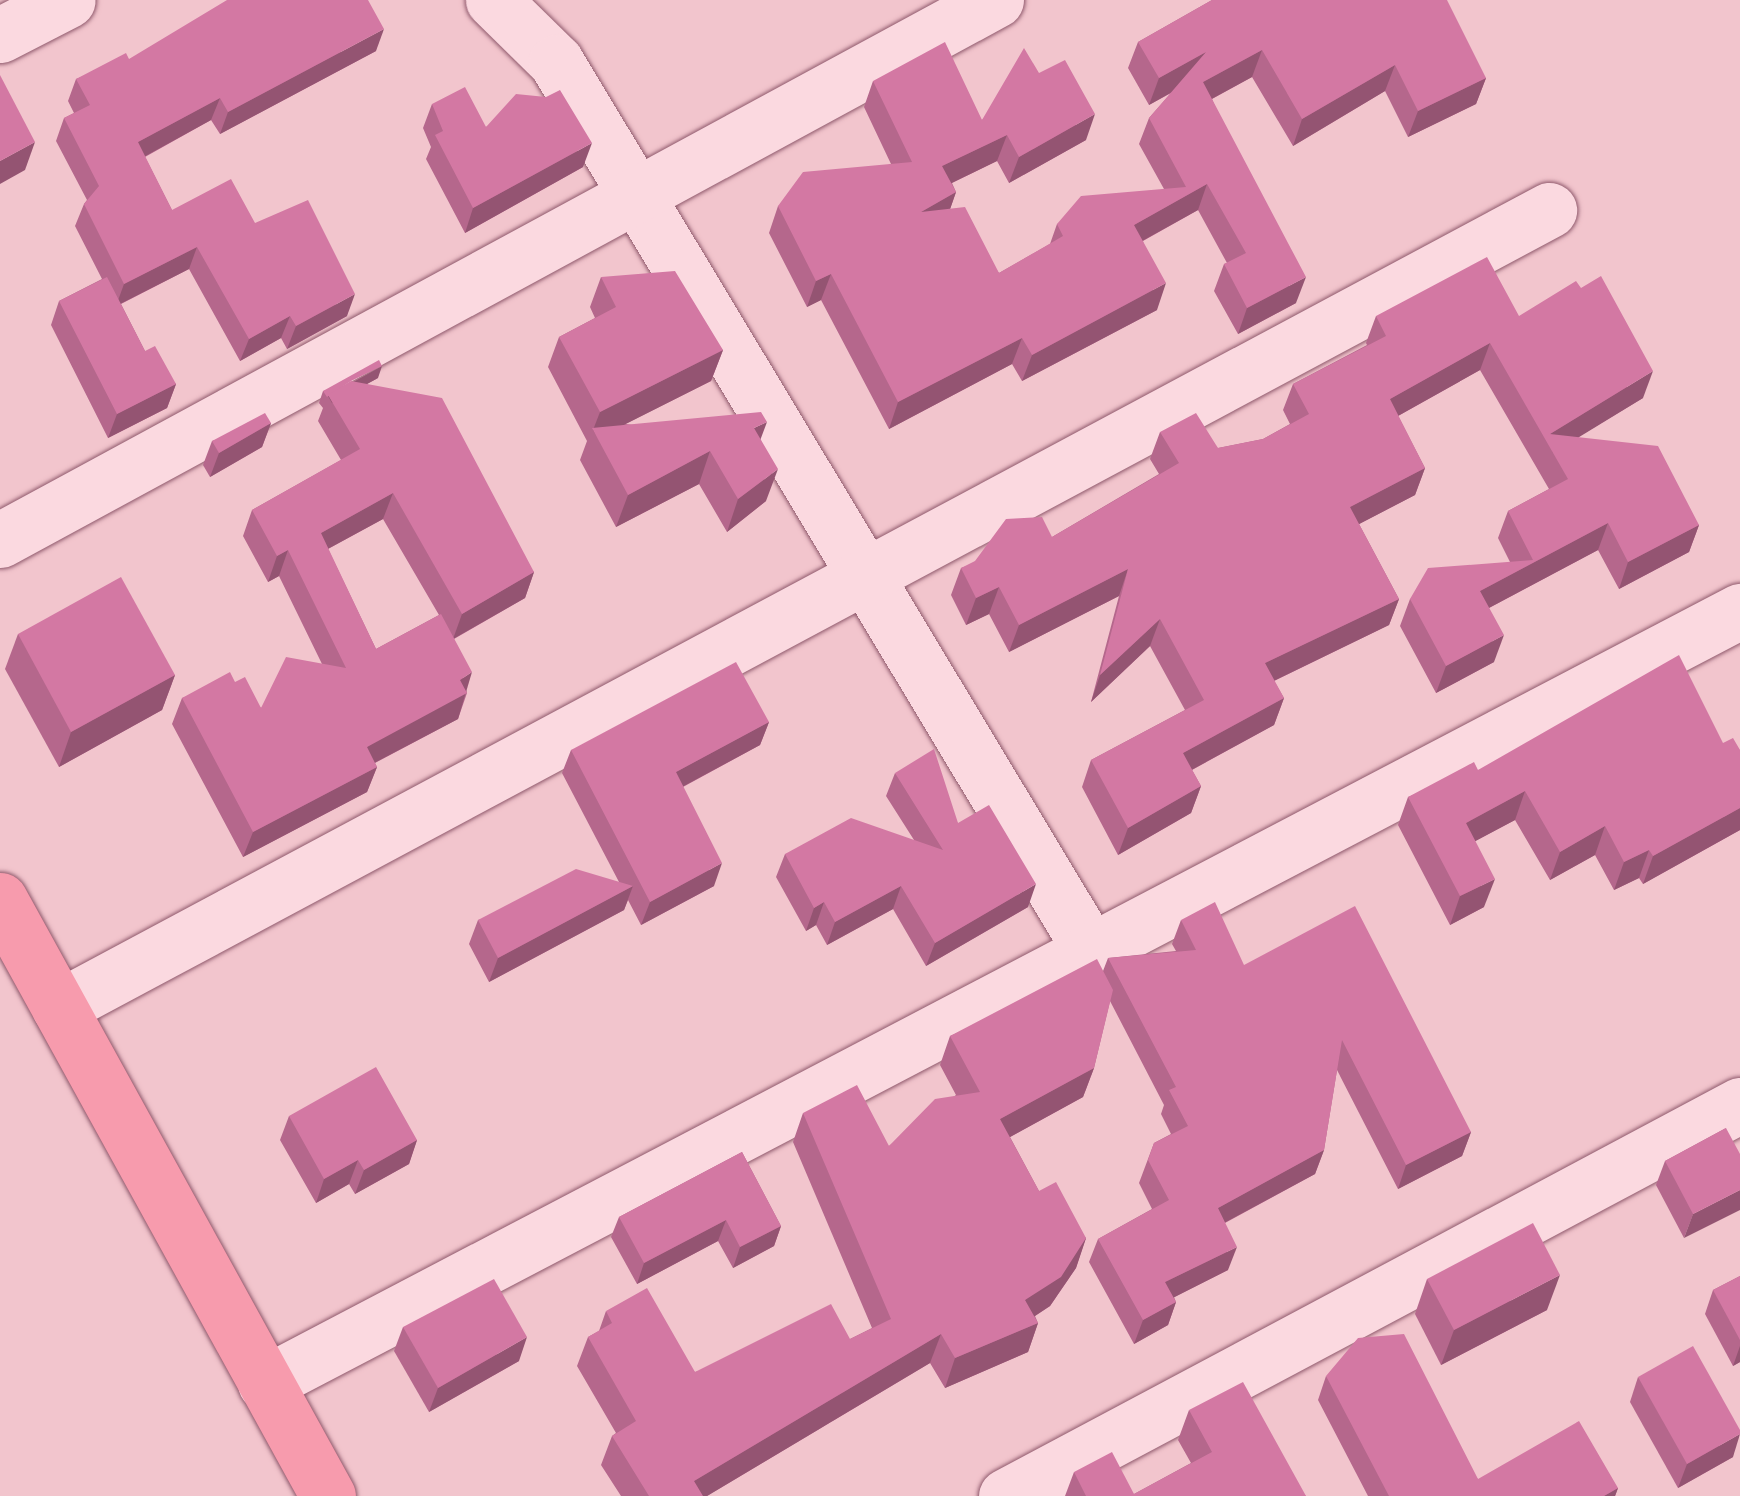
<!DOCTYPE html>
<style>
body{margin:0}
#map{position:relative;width:1740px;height:1496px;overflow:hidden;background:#f2c5cd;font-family:Lora,serif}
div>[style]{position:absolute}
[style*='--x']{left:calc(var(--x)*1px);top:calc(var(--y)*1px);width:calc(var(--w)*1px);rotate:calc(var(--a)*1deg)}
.roads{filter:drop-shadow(0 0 2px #8f596c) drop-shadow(0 0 2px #8f596c)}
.minor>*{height:55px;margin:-27.5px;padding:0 27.5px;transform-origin:27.5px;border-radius:27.5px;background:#fbd9e0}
.major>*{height:55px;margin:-27.5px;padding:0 27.5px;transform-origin:27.5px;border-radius:27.5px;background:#f79bad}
.wall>*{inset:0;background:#b5678c}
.shaded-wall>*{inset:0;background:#945472}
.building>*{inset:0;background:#d378a3}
span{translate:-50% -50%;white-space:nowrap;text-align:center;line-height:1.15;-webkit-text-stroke:10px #f8d5dc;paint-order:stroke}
</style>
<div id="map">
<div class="roads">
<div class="minor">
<div style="--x:493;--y:0;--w:88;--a:44.5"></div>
<div style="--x:556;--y:62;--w:1038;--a:58.96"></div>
<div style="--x:0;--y:35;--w:76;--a:-27.2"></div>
<div style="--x:0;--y:540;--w:1133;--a:-28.47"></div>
<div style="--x:59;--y:1007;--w:1690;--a:-28.14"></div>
<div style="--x:265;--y:1383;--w:1665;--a:-27.63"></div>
<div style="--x:1006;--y:1496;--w:832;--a:-28.04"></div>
</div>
<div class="major">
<div style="--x:0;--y:900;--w:680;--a:61.17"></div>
</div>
</div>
<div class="wall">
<div style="clip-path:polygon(1212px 0,1486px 78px,1476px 104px,1408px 137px,1385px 91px,1293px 146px,1252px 77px,1212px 99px,1296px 303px,1238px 334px,1214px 291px,1224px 264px,1227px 263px,1198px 210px,1143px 241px,1157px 310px,1022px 381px,1012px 364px,889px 429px,821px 300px,807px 307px,769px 233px,778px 206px,891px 164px,864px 107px,873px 81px,982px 120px,1039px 73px,1086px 140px,1009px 183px,997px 161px,952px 183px,956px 192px,950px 209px,999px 273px,1050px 244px,1057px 224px,1164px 189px,1139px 144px,1149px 118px,1171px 93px,1149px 105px,1128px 68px,1138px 42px)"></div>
<div style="clip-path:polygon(376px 51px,220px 134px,211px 120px,145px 157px,172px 210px,255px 223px,347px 316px,287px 349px,281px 338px,240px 361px,189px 269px,121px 304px,145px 351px,176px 384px,167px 408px,108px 438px,51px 325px,59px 301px,102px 279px,75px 226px,84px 204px,87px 200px,56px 141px,64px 118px,74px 113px,68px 101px,76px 79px,129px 59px)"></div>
<div style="clip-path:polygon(546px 97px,583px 167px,465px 233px,426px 159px,431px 147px,423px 128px,432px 104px,486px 127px)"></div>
<div style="clip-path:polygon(601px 277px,723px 350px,711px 381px,625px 424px,761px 440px,766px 501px,727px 532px,699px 484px,616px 527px,580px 460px,587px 441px,548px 367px,559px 337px,595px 318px,590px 307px)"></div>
<div style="clip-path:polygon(1376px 316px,1519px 316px,1643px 398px,1578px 437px,1699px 525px,1689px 552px,1619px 589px,1598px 550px,1489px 608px,1494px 662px,1436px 693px,1400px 626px,1410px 599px,1510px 562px,1498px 538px,1508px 511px,1549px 489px,1480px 370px,1398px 416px,1425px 468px,1415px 495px,1359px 524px,1399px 599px,1389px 625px,1274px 681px,1284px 698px,1274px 725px,1192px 770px,1201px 786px,1191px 813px,1118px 855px,1082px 787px,1091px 760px,1185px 710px,1150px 646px,1091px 702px,1119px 596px,1009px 652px,989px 614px,966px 625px,951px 595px,961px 568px,1052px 537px,1159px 474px,1150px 459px,1160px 432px,1218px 448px,1263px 439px,1290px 424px,1283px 410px,1293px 384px,1367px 345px,1366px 343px)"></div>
<div style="clip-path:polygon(evenodd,378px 378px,367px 384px,534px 572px,525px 598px,454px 639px,467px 693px,458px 719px,375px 763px,377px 767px,367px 792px,243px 857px,172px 724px,182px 698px,235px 682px,261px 708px,322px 664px,279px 576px,268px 582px,243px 536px,252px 510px,341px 460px,318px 421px,323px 408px,319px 403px,323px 391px,378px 378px,383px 519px,439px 615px,376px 649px,328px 549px,383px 519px)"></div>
<div style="clip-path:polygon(271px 423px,262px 447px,210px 477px,203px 465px,212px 441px)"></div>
<div style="clip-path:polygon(18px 634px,175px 675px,162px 710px,59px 767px,5px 669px)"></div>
<div style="clip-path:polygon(769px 722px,760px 745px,683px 787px,714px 886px,641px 925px,628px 900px,624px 910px,489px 982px,469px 944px,478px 920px,619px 882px,562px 773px,571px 750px)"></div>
<div style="clip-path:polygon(1723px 743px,1740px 750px,1740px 830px,1643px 884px,1639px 878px,1614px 890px,1595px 855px,1550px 880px,1515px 820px,1475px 841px,1484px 907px,1450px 925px,1398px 825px,1408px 797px,1478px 770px)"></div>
<div style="clip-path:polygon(895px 773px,958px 823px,1028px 907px,926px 966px,893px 909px,827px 945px,816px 925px,806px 931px,776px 877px,785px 854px,914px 840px,886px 796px)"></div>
<div style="clip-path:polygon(1181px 920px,1471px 1132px,1462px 1156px,1398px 1189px,1337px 1070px,1324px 1150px,1315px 1174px,1225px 1223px,1228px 1270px,1174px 1297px,1176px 1302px,1168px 1325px,1134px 1344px,1089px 1262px,1098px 1239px,1152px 1209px,1139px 1183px,1154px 1143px,1171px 1134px,1161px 1114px,1164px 1105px,1110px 1001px,1094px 1068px,1083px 1097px,1010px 1137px,1039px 1191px,1086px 1238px,1076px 1268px,1050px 1306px,1035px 1316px,1038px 1323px,1028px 1352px,945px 1388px,930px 1363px,707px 1496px,621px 1496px,601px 1465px,612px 1436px,616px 1433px,577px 1366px,588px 1337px,599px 1331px,606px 1311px,695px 1372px,850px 1339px,872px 1328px,793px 1142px,803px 1113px,889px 1146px,956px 1095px,940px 1065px,950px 1036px,1103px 971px,1108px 958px,1176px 951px,1172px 944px)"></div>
<div style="clip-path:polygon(289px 1116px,417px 1140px,409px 1164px,355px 1194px,349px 1184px,316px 1203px,280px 1140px)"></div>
<div style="clip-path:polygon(1726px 1128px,1684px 1238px,1656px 1185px,1665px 1161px)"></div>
<div style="clip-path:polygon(742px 1152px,781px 1226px,774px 1246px,733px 1268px,718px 1241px,637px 1284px,611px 1237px,619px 1217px)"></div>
<div style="clip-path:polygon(1740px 1276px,1740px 1362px,1733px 1366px,1705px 1314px,1713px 1290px)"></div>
<div style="clip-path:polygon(1427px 1279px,1547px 1310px,1441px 1365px,1415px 1314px)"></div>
<div style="clip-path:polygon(403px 1327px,519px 1361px,429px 1412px,394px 1351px)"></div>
<div style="clip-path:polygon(1326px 1376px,1478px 1479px,1618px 1488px,1615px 1496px,1368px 1496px,1318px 1400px)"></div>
<div style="clip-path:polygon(1638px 1377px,1733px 1457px,1678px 1488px,1630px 1402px)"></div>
<div style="clip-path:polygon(1189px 1410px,1306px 1496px,1065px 1496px,1074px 1472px,1134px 1494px,1191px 1463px,1178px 1440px)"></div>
</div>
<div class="shaded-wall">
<div style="clip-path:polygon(384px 29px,376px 51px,220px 134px,228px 112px)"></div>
<div style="clip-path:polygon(1262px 50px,1252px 77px,1193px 109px,1203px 82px)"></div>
<div style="clip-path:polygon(1206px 52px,1197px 78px,1149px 105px,1159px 78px)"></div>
<div style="clip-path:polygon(1395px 65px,1385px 91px,1293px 146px,1302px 119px)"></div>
<div style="clip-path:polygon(1486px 78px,1476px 104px,1408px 137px,1418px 111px)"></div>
<div style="clip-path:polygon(220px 98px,211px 120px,129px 165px,138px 142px)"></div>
<div style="clip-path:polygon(1095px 114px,1086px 140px,1009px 183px,1019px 157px)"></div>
<div style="clip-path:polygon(1007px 135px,997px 161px,933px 192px,942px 166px)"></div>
<div style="clip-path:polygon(35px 142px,25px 170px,0 184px,0 161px)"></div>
<div style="clip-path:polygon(592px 143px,583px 167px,465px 233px,473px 208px)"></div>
<div style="clip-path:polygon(1207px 184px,1198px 210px,1124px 251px,1134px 225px)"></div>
<div style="clip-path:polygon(956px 192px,947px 218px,921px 212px)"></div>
<div style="clip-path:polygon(197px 247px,189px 269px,116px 306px,124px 284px)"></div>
<div style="clip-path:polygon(831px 274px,821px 300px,807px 307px,816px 281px)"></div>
<div style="clip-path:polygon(1306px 277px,1296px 303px,1238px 334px,1247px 308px)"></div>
<div style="clip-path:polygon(1166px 283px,1157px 310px,1022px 381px,1032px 355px)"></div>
<div style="clip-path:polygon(355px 294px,347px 316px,287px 349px,296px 326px)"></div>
<div style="clip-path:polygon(290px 316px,281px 338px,240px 361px,249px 339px)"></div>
<div style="clip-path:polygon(1022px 338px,1012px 364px,889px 429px,898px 402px)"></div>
<div style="clip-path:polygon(1490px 343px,1480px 370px,1380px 426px,1390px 399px)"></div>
<div style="clip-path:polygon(723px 350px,711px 381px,598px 438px,593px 430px,600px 412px)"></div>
<div style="clip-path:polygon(382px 366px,378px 378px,332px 403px,328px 396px)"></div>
<div style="clip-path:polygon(1653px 371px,1643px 398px,1553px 453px,1550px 434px)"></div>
<div style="clip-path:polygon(176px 384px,167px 408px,108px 438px,117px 414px)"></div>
<div style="clip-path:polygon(767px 422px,755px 454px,754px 428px)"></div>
<div style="clip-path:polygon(271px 423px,262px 447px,210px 477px,219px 453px)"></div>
<div style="clip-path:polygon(710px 451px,699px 484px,616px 527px,628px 495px)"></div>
<div style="clip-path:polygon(1425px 468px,1415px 495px,1340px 534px,1350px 507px)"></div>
<div style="clip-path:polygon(778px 469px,766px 501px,727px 532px,738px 499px)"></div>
<div style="clip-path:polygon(393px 493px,383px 519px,311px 558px,321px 533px)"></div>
<div style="clip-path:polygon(1608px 523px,1598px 550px,1470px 618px,1480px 591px)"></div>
<div style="clip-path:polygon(1699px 525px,1689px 552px,1619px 589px,1628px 562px)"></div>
<div style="clip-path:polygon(288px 550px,279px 576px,268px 582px,277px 556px)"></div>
<div style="clip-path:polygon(1128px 569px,1119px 596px,1009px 652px,1019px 625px)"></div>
<div style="clip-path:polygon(534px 572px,525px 598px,453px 639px,462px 614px)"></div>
<div style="clip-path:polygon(999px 587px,989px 614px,966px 625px,976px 598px)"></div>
<div style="clip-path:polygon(1399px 599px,1389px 625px,1255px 690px,1265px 663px)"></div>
<div style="clip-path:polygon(1160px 619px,1150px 646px,1091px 702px,1100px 675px)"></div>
<div style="clip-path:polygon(1504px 635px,1494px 662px,1436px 693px,1446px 666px)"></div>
<div style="clip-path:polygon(472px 672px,458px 719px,357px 772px,367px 747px,460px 680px)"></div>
<div style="clip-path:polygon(175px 675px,162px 710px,59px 767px,71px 732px)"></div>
<div style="clip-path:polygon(1284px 698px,1274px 725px,1173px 780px,1183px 753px)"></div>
<div style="clip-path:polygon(769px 722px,760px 745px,667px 795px,676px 772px)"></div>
<div style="clip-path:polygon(377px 767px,367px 792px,243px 857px,253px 832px)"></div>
<div style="clip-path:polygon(1201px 786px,1191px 813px,1118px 855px,1128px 828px)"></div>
<div style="clip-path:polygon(1525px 791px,1515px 820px,1455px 852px,1466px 823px)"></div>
<div style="clip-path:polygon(1740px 808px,1740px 830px,1643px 884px,1653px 856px)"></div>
<div style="clip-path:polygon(1605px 826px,1595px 855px,1550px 880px,1560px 852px)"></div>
<div style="clip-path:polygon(1649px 850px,1639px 878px,1614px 890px,1624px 862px)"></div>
<div style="clip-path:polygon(722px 863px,714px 886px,641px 925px,650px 902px)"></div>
<div style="clip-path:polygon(1495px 879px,1484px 907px,1450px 925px,1460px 896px)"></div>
<div style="clip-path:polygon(1036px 884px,1028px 907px,926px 966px,935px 943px)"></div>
<div style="clip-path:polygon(633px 886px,624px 910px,489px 982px,498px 958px)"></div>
<div style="clip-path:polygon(901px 886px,893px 909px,827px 945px,835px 922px)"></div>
<div style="clip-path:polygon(824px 902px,816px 925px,806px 931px,814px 908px)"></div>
<div style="clip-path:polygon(1094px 1068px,1083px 1097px,990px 1148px,1000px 1119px)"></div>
<div style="clip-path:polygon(1471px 1132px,1462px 1156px,1398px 1189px,1406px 1165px)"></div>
<div style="clip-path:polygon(417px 1140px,409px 1164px,355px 1194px,364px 1170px)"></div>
<div style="clip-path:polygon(1324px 1150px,1315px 1174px,1209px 1231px,1218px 1208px)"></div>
<div style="clip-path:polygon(358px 1160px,349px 1184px,316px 1203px,324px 1179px)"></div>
<div style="clip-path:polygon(1740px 1190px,1740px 1210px,1684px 1238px,1693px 1214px)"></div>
<div style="clip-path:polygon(726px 1220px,718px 1241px,637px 1284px,644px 1263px)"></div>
<div style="clip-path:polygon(781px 1226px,774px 1246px,733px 1268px,740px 1247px)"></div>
<div style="clip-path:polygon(1086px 1238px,1076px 1268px,1050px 1306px,1015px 1329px,1025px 1300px)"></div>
<div style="clip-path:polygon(1237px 1247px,1228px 1270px,1157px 1306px,1165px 1282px)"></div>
<div style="clip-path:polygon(1560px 1275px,1547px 1310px,1441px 1365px,1454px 1330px)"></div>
<div style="clip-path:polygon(1176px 1302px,1168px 1325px,1134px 1344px,1143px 1320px)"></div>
<div style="clip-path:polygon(1038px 1323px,1028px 1352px,945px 1388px,955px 1358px)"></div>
<div style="clip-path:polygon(941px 1334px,930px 1363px,707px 1496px,688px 1496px,694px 1481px)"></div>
<div style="clip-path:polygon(527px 1337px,519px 1361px,429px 1412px,438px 1388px)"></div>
<div style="clip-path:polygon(1740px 1346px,1740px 1362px,1733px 1366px)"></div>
<div style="clip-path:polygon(1740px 1434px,1733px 1457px,1678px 1488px,1687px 1464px)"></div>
<div style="clip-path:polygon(1618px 1488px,1615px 1496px,1604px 1496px)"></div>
</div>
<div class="building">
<div style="clip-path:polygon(227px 0,368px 0,384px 29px,228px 112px,220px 98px,138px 142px,172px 210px,231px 179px,255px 223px,308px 200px,355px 294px,296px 326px,290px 316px,249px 339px,197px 247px,124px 284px,84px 204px,99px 186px,64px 118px,90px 105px,76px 79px,126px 53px,129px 59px)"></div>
<div style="clip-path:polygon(1212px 0,1447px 0,1486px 78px,1418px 111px,1395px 65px,1302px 119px,1262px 50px,1203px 82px,1306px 277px,1247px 308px,1224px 264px,1246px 253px,1207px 184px,1134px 225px,1166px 283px,1032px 355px,1022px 338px,898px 402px,831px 274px,816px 281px,778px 206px,803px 172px,912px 162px,873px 81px,945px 42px,982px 120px,1024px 48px,1039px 73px,1065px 60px,1095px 114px,1019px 157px,1007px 135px,942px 166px,956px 192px,921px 212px,965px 207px,999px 273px,1063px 236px,1057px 224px,1081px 196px,1186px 187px,1149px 118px,1206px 52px,1159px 78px,1138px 42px)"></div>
<div style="clip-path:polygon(0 75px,35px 142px,0 161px)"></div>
<div style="clip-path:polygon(465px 87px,486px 127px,516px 94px,546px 97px,560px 90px,592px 143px,473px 208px,435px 135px,443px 131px,432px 104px)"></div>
<div style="clip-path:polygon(1487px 257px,1519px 316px,1576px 281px,1581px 288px,1601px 276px,1653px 371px,1550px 434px,1658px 446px,1699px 525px,1628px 562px,1608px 523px,1480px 591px,1504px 635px,1446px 666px,1410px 599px,1428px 568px,1533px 560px,1508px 511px,1568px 479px,1490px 343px,1390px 399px,1425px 468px,1350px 507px,1399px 599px,1265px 663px,1284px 698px,1183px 753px,1201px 786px,1128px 828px,1091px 760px,1204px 700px,1160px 619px,1100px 675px,1128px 569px,1019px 625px,999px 587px,976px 598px,961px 568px,975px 561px,1006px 519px,1042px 517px,1052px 537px,1179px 463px,1160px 432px,1196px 413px,1218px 448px,1263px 439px,1309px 414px,1293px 384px,1386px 336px,1376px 316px)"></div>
<div style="clip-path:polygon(675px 271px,723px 350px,600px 412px,559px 337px,616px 307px,601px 277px)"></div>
<div style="clip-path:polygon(107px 277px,145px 351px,155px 346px,176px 384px,117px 414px,59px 301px)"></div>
<div style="clip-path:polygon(379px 360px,382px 366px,351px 381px,327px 397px,323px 391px)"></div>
<div style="clip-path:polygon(351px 381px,442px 398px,534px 572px,462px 614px,393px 493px,321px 533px,376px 649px,441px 614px,472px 672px,460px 680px,467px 693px,367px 747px,377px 767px,253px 832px,182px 698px,230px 672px,235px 682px,245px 677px,261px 708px,286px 657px,346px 668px,288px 550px,277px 556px,252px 510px,360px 449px,328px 395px)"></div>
<div style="clip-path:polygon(761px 412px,767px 422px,754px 428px,778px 469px,738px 499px,710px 451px,628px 495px,592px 428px)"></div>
<div style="clip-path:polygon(265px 413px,271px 423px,219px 453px,212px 441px)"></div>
<div style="clip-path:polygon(121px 577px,175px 675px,71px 732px,18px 634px)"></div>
<div style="clip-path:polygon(1679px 655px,1723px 743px,1733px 738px,1740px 750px,1740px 808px,1653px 856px,1649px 850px,1624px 862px,1605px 826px,1560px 852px,1525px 791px,1466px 823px,1495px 879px,1460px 896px,1408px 797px,1474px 762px,1478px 770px)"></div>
<div style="clip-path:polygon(736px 662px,769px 722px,676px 772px,722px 863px,650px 902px,571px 750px)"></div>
<div style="clip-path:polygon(934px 749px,958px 823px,989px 805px,1036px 884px,935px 943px,901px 886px,835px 922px,824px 902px,814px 908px,785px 854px,851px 818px,943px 850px,895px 773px)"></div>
<div style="clip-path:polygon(576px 869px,633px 886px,498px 958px,478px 920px)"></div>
<div style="clip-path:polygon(1215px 902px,1244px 965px,1355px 906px,1471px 1132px,1406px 1165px,1342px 1040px,1324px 1150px,1218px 1208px,1237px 1247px,1165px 1282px,1176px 1302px,1143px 1320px,1098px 1239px,1169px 1200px,1148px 1160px,1154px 1143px,1188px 1126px,1169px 1090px,1176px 1087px,1108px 958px,1196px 950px,1181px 920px)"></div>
<div style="clip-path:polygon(1097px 959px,1113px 990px,1094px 1068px,1000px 1119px,1039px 1191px,1056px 1182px,1086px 1238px,1061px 1277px,1025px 1300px,1038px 1323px,955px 1358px,941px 1334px,694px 1481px,703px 1496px,649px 1496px,612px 1436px,636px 1421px,588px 1337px,612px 1323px,606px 1311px,647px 1288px,695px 1372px,831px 1304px,850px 1339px,891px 1319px,803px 1113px,857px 1085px,889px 1146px,935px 1099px,980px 1092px,950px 1036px)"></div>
<div style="clip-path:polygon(376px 1067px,417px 1140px,364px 1170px,358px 1160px,324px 1179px,289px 1116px)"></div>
<div style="clip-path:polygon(1726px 1128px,1740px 1154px,1740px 1190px,1693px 1214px,1665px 1161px)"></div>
<div style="clip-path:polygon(742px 1152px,781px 1226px,740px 1247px,726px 1220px,644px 1263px,619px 1217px)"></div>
<div style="clip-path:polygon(1533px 1223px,1560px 1275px,1454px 1330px,1427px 1279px)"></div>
<div style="clip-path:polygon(1740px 1276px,1740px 1340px,1713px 1290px)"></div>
<div style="clip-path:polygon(494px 1279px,527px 1337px,438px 1388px,403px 1327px)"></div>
<div style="clip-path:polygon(1404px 1334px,1478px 1479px,1579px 1421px,1618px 1488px,1604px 1496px,1389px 1496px,1326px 1376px,1358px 1338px)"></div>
<div style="clip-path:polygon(1693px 1346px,1740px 1430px,1740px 1434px,1687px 1464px,1638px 1377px)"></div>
<div style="clip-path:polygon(1243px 1382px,1306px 1496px,1086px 1496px,1074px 1472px,1112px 1452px,1134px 1494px,1212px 1452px,1189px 1410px)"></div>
</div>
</div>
